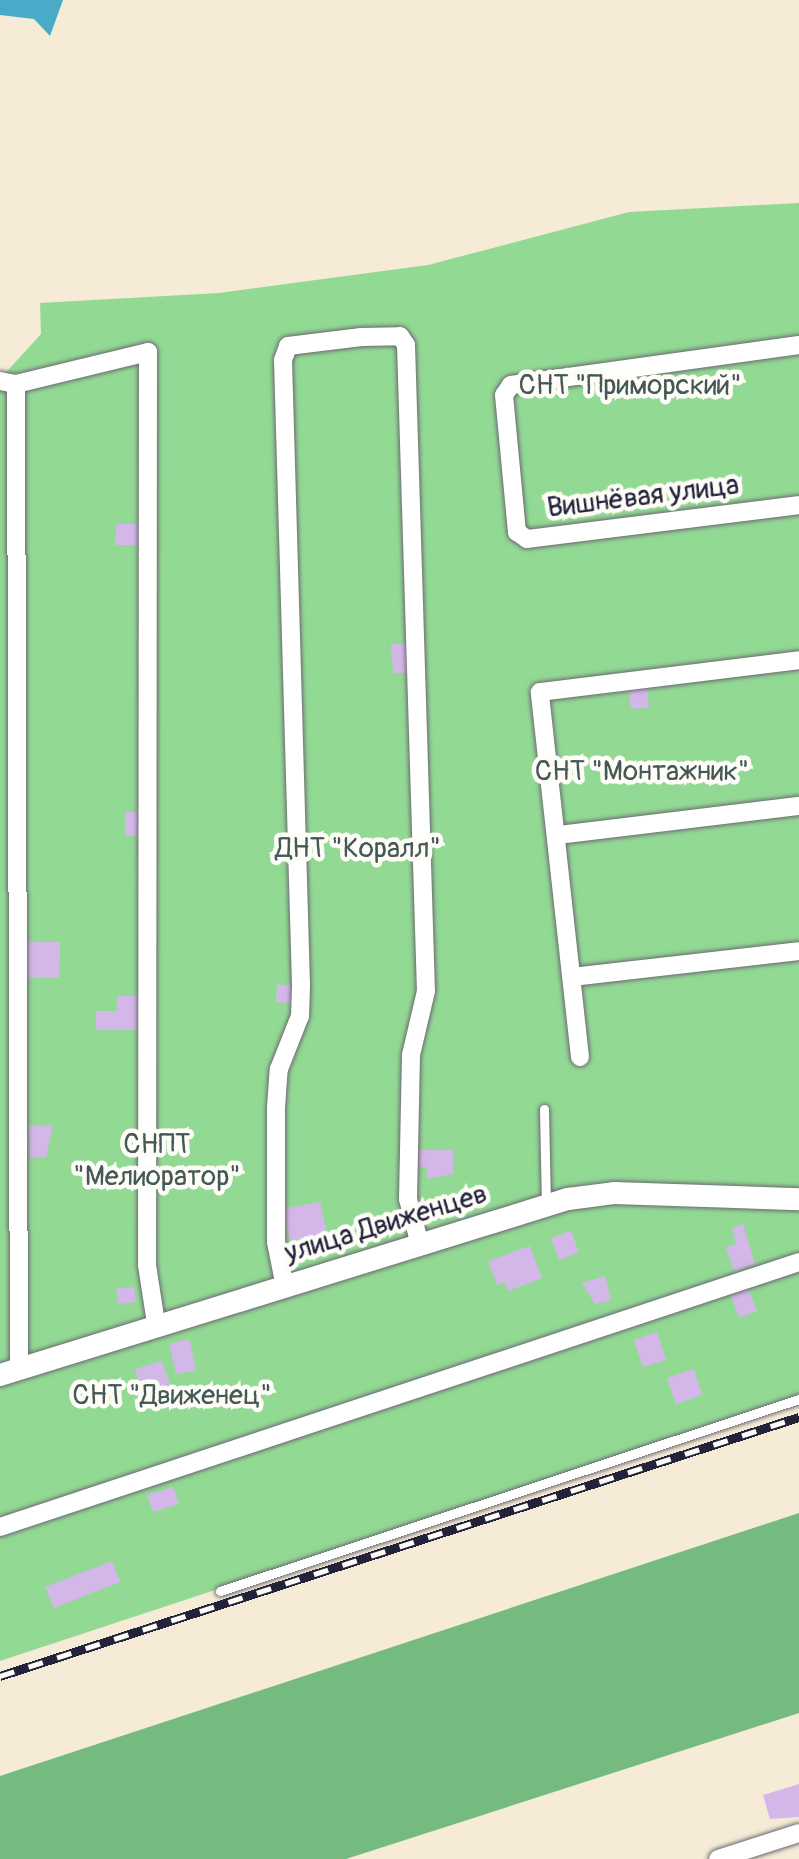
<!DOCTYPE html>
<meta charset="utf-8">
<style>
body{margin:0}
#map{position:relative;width:799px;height:1859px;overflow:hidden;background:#f5ebd6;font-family:Pangolin,sans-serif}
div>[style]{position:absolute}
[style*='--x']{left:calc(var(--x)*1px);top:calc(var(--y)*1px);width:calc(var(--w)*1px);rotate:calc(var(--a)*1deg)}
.green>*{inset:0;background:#92da94}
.forest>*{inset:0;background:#75ba7e}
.water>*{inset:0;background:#49abc8}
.building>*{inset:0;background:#d4b7e9}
.roads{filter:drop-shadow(0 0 2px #6c6871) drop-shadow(0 0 2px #6c6871)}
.service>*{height:9px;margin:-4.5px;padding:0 4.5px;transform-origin:4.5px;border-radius:4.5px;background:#fff}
.minor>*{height:18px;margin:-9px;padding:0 9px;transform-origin:9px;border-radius:9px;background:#fff}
.tertiary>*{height:22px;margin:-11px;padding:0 11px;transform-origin:11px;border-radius:11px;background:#fff}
.rail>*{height:9px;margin-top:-4.5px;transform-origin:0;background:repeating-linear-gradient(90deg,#fdfcf7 0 15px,#22223b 0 30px);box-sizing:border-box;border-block:2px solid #22223b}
span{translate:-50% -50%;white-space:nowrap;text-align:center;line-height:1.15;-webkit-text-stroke:9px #fdfcf7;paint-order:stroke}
.park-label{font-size:28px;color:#445956}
.street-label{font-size:28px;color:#22223b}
</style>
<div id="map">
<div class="green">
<div style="clip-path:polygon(799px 203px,799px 1397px,0 1661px,0 379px,41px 334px,40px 303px,219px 293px,428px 265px,629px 212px)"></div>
</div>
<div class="forest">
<div style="clip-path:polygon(799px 1513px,799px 1713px,346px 1859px,0 1859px,0 1776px)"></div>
</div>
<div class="water">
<div style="clip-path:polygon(0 0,63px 0,50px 36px,34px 19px,0 15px)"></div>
</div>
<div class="building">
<div style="clip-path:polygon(116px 524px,143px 524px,143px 545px,115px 545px)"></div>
<div style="clip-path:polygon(391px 644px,411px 644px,412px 673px,393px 673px)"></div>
<div style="clip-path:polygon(647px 686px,649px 707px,631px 709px,629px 689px)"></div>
<div style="clip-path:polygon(125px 812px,144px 812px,144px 836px,125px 836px)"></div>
<div style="clip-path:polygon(26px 942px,60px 942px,59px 978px,26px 978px)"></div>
<div style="clip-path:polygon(277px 984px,295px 986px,293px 1004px,276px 1002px)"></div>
<div style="clip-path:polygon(117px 996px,141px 996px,141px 1030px,96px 1030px,96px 1011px,117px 1011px)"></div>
<div style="clip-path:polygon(53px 1125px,46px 1157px,30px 1157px,29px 1126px)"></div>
<div style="clip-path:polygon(415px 1150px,453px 1150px,453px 1174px,427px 1179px,427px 1167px,416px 1167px)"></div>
<div style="clip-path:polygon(320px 1202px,327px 1234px,290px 1241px,283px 1209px)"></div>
<div style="clip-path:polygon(743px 1224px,755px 1264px,734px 1271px,726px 1247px,736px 1244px,732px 1228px)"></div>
<div style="clip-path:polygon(571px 1231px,579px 1252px,559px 1260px,551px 1238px)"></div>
<div style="clip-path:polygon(530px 1246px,542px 1278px,508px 1291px,505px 1282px,497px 1285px,488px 1261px)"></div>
<div style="clip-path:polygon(605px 1276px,611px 1300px,595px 1304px,582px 1283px)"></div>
<div style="clip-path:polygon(134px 1287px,136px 1302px,118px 1304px,116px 1289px)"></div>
<div style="clip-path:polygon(748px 1289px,757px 1311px,739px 1318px,731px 1295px)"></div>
<div style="clip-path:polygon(657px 1332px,666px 1360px,643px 1367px,634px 1340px)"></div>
<div style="clip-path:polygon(189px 1339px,196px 1370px,176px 1374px,169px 1344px)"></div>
<div style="clip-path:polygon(162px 1361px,174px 1396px,146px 1405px,135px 1369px)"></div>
<div style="clip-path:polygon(694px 1369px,702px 1395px,676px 1404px,667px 1378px)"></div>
<div style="clip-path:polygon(173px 1487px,179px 1504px,153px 1512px,147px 1495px)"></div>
<div style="clip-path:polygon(112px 1561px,120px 1582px,54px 1608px,45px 1587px)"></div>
<div style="clip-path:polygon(799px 1784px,799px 1817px,770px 1819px,763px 1795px)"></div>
</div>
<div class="roads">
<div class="service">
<div style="--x:544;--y:1109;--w:93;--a:88.8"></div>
<div style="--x:220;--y:1591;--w:610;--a:-18.35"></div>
</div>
<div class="minor">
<div style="--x:799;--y:345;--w:291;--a:172.1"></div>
<div style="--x:511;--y:385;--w:12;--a:125"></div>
<div style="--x:504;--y:395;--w:138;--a:84.6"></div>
<div style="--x:517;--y:532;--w:12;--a:35"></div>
<div style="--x:527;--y:539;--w:274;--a:-7.1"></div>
<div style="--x:0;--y:381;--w:16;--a:11"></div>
<div style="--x:16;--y:384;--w:136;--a:-13.6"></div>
<div style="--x:148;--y:352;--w:913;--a:90.06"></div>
<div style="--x:147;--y:1265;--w:59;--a:81.2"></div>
<div style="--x:16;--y:384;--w:984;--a:89.83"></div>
<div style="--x:558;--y:835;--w:243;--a:-6.9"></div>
<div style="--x:572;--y:977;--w:228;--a:-6.5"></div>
<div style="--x:580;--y:1057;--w:367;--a:-96.3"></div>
<div style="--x:540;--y:692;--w:261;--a:-7"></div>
<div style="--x:285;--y:1287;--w:46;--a:-101.3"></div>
<div style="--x:276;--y:1242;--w:134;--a:-90"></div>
<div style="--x:276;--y:1108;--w:39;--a:-86"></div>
<div style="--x:279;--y:1069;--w:57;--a:-68.4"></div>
<div style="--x:300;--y:1016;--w:31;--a:-88"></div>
<div style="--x:301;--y:985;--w:625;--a:-91.65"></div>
<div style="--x:283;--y:360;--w:15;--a:-70"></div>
<div style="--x:288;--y:346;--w:74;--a:-7"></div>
<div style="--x:361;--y:337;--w:39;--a:-1"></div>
<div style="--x:400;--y:336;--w:11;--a:56"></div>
<div style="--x:406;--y:345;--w:646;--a:88.23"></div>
<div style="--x:426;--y:991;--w:66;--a:103.2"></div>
<div style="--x:411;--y:1055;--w:144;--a:91.2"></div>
<div style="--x:408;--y:1199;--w:48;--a:75.4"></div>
<div style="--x:0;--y:1527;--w:842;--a:-18.35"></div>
<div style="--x:718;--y:1859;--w:85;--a:-17.8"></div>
</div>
<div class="tertiary">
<div style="--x:0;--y:1375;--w:595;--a:-17.22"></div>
<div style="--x:568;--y:1199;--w:46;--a:-7.4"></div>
<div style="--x:614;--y:1193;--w:185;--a:1.9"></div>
</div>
</div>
<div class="rail">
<div style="--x:0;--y:1676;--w:840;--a:-17.96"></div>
</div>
<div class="park-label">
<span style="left:630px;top:386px">СНТ "Приморский"</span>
<span style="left:642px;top:772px">СНТ "Монтажник"</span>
<span style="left:358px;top:849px">ДНТ "Коралл"</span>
<span style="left:157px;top:1161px">СНПТ<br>"Мелиоратор"</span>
<span style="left:172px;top:1396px">СНТ "Движенец"</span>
</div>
<div class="street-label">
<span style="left:643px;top:497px;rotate:-7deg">Вишнёвая улица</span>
<span style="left:386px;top:1224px;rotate:-17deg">улица Движенцев</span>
</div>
</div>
